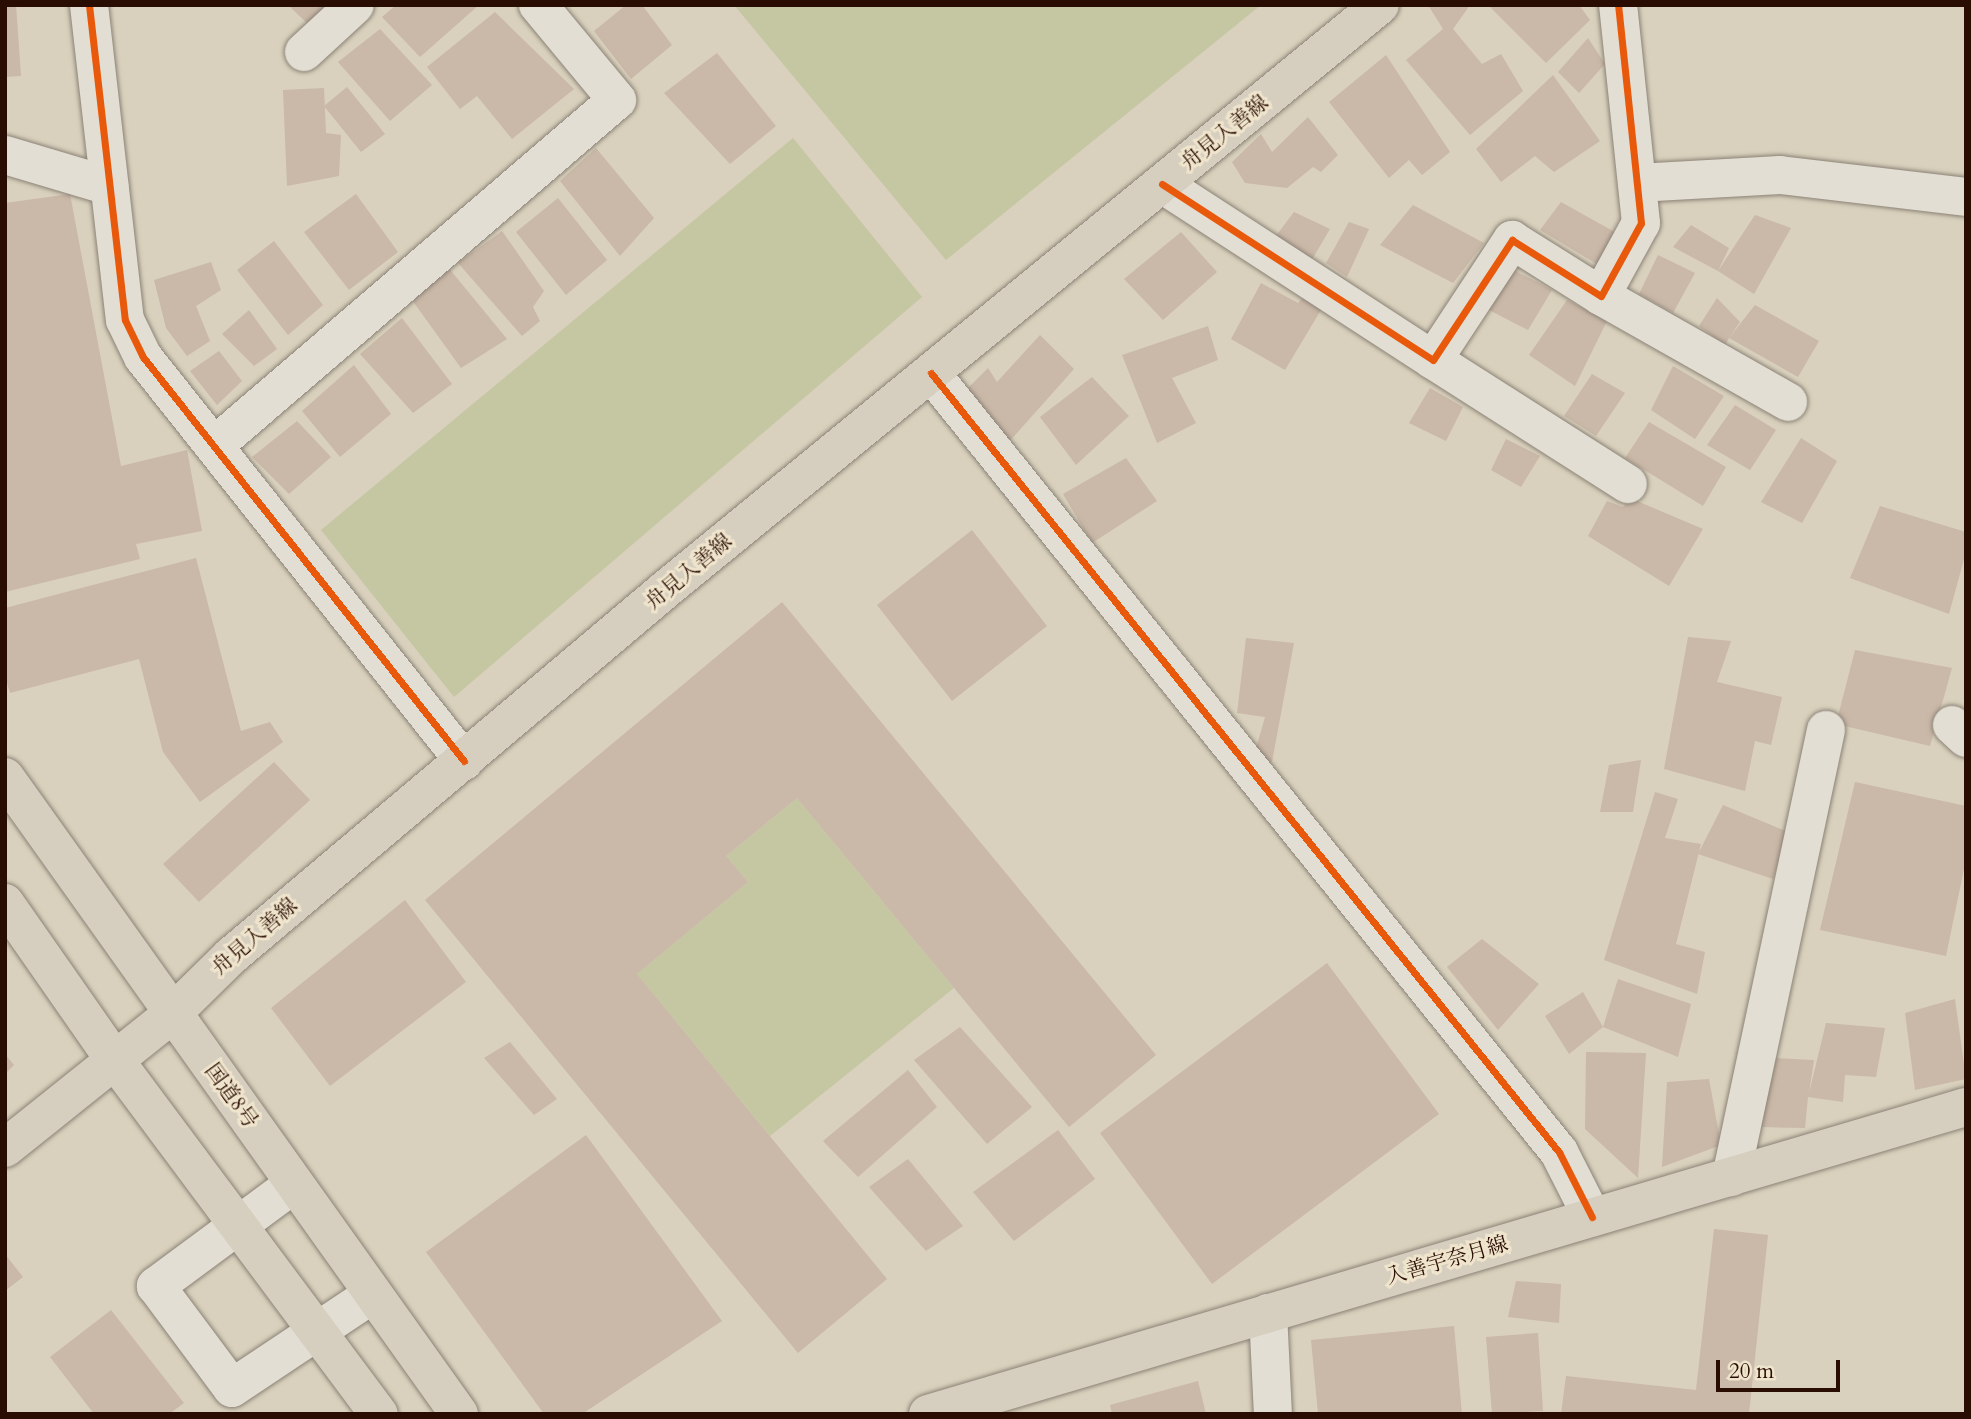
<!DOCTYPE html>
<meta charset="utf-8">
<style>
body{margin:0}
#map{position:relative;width:1971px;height:1419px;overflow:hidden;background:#d9d1bd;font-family:Cardo,"Noto Serif JP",serif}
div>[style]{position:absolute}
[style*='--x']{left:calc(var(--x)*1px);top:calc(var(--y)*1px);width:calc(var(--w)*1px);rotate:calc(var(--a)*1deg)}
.green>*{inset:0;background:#c5c6a2}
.building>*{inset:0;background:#cab8a8}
.roads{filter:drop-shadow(0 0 2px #8b8276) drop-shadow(0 0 2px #8b8276)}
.minor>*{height:38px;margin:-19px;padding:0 19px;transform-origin:19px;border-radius:19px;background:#e2ded3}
.major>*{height:38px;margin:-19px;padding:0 19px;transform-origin:19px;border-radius:19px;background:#d6cebf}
.highway>*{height:38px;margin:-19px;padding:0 19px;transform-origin:19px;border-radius:19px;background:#d6cebf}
.cycleway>*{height:7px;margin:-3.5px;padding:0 3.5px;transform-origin:3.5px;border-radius:3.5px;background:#e8590c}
span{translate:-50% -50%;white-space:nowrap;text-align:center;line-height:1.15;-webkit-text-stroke:6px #efe4cc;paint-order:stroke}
.street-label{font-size:21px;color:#2a0d02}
.frame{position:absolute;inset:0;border:7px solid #2a0d02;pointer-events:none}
.scale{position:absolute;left:1716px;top:1360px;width:124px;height:32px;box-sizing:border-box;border:4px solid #2a0d02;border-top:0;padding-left:9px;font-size:21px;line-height:24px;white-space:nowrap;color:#2a0d02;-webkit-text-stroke:5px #efe4cc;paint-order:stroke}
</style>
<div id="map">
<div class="green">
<div style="clip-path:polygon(734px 5px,1261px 5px,946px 260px)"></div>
<div style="clip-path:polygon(793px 138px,922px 297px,454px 697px,321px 530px)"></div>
<div style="clip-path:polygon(797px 798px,954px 988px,770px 1136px,637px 974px,748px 882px,726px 856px)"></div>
</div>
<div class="building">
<div style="clip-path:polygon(5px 5px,16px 5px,21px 76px,5px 77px)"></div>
<div style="clip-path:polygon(288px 5px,327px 5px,308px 24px)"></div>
<div style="clip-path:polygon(396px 5px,479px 5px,420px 57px,382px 17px)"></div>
<div style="clip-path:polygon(626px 5px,642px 5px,672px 45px,631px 79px,594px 31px)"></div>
<div style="clip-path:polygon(1428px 5px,1470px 5px,1453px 29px,1482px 64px,1501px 54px,1523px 91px,1470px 135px,1406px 60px,1443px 29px)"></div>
<div style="clip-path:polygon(1488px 5px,1579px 5px,1590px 20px,1546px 63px)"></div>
<div style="clip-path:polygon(495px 12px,574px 89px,512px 139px,477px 96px,460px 109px,427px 67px)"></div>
<div style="clip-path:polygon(380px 29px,432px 85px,390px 121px,338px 62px)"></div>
<div style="clip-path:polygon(1588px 38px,1605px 64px,1579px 93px,1558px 72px)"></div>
<div style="clip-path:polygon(717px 53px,776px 126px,730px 164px,664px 93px)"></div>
<div style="clip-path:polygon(1386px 55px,1450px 152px,1422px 175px,1409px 160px,1389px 178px,1329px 102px)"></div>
<div style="clip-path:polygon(1553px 75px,1600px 141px,1554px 172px,1535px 156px,1501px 182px,1476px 149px)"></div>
<div style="clip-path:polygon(347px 87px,385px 134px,361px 152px,324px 106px)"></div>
<div style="clip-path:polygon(324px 88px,326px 133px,341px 135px,339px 176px,287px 186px,283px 90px)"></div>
<div style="clip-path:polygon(1308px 117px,1338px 155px,1321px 172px,1313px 167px,1287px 188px,1245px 183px,1232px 162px,1261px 134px,1272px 152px)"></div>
<div style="clip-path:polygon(596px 148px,654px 218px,620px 256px,560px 181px)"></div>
<div style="clip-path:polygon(70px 194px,121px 466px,187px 450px,202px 531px,136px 544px,140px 559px,5px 592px,5px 203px)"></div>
<div style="clip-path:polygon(356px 194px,398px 252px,349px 290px,304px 232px)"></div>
<div style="clip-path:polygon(558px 198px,607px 260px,566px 295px,516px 232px)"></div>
<div style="clip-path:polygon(1561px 202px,1620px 235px,1600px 266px,1540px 230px)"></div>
<div style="clip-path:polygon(1413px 205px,1484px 243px,1453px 283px,1380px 245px)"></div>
<div style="clip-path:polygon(1294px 212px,1330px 229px,1310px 263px,1272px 241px)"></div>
<div style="clip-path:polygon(1755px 215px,1791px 228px,1754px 294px,1718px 271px)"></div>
<div style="clip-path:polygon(1349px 222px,1369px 229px,1347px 277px,1326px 263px)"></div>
<div style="clip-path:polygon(1691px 225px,1729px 248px,1718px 271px,1673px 247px)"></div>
<div style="clip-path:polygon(502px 231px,544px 291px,533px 307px,540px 321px,522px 336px,458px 263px)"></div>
<div style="clip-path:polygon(1181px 232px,1217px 272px,1163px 320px,1124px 279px)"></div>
<div style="clip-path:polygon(274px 241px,323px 305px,288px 335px,237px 270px)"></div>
<div style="clip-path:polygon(1658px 255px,1695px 273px,1673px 313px,1639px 294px)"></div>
<div style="clip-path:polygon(211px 262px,221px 290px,196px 306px,210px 341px,187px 356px,166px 328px,154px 280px)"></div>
<div style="clip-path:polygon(447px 266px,507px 339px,461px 368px,412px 300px)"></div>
<div style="clip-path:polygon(1510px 268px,1552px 290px,1528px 330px,1485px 308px)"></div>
<div style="clip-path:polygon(1261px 283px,1298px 303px,1307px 293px,1324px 305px,1285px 370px,1231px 339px)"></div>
<div style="clip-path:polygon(1717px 298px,1740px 322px,1729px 338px,1755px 305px,1819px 341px,1798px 377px,1729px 338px,1725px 345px,1699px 326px)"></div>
<div style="clip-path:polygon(1567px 300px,1607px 321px,1575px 386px,1529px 355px)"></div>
<div style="clip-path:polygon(249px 310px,277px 349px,254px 366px,222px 334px)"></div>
<div style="clip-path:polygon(402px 318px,452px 384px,413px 413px,360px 354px)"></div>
<div style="clip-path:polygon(1208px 326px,1218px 360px,1172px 378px,1196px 423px,1157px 443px,1122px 355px)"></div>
<div style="clip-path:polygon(1040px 335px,1074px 369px,1007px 444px,963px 393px,988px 368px,997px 382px)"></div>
<div style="clip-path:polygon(219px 351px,242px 381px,217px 405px,190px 371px)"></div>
<div style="clip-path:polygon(354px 365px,391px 414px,340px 457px,302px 411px)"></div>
<div style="clip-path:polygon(1673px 366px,1724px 396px,1695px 439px,1651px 410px)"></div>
<div style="clip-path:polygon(1592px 374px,1625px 393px,1596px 436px,1564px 416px)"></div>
<div style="clip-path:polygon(1092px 377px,1129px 416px,1076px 465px,1040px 417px)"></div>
<div style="clip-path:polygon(1430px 388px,1463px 407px,1446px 441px,1409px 423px)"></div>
<div style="clip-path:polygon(1735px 405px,1776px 430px,1750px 470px,1707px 445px)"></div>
<div style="clip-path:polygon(297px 421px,331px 457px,289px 494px,252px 457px)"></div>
<div style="clip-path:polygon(1649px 422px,1726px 467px,1703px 506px,1625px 458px)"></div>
<div style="clip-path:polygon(1801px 438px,1837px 461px,1802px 523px,1761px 502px)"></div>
<div style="clip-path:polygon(1506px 439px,1540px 456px,1521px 487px,1491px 470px)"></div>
<div style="clip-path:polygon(1126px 458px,1157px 501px,1092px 543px,1063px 494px)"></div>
<div style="clip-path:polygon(1630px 498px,1703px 529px,1669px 586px,1588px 536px,1607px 501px,1623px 507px)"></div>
<div style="clip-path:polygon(1880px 506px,1966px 532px,1966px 552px,1949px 614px,1850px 578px)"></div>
<div style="clip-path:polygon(972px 530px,1047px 626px,952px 701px,877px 605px)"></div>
<div style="clip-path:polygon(196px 558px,241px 731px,270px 722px,283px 742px,200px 802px,163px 752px,139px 659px,10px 693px,5px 676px,5px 608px)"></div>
<div style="clip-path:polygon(782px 602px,1156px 1055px,1069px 1127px,797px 798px,726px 856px,748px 882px,637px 974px,887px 1279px,798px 1353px,425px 900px)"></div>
<div style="clip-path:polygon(1688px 637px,1731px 641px,1717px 682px,1782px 697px,1771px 745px,1755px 741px,1745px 791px,1664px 769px)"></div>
<div style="clip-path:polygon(1246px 638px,1294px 643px,1272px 762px,1253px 759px,1265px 717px,1237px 713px)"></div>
<div style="clip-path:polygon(1855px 650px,1952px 668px,1930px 746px,1836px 724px)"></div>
<div style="clip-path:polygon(1641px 760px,1633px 812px,1600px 812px,1609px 765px)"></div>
<div style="clip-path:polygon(274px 762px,310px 800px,199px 902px,163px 864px)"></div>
<div style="clip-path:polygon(1855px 782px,1966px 806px,1966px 859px,1946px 956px,1820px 930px)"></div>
<div style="clip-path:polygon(1655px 792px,1678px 799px,1665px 838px,1701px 844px,1676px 944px,1705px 952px,1697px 994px,1604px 960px)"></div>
<div style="clip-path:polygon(1723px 805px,1788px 832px,1773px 879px,1698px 854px)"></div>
<div style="clip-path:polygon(405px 900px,466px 982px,330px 1086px,271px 1008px)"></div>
<div style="clip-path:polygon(1482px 939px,1539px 984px,1498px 1030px,1447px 967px)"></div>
<div style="clip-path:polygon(1327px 963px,1439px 1114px,1212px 1284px,1100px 1133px)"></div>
<div style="clip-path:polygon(1618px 979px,1691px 1004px,1678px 1057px,1603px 1027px)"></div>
<div style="clip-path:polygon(1583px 992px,1603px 1027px,1569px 1054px,1545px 1016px)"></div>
<div style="clip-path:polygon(1955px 999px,1966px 1079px,1915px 1090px,1905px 1013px)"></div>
<div style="clip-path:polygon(1826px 1023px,1885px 1028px,1876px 1077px,1845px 1075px,1843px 1102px,1808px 1097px,1805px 1128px,1761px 1127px,1773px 1058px,1814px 1060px,1809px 1093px)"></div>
<div style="clip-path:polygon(960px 1027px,1032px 1107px,987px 1144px,914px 1060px)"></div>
<div style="clip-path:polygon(510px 1042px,557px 1099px,534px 1115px,484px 1058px)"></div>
<div style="clip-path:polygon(1586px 1052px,1646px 1053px,1638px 1178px,1585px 1129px)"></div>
<div style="clip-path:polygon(5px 1054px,14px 1065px,5px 1074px)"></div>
<div style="clip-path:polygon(908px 1070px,937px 1107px,858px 1177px,823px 1141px)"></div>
<div style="clip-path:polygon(1709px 1079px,1721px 1145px,1662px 1167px,1667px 1082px)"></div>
<div style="clip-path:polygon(1058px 1130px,1095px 1179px,1014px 1241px,973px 1192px)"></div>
<div style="clip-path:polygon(586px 1135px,722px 1321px,582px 1414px,544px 1414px,426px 1252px)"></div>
<div style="clip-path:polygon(908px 1159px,963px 1226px,926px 1251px,869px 1187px)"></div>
<div style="clip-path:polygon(1714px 1229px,1768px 1235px,1749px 1414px,1561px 1414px,1566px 1376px,1696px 1390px)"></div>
<div style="clip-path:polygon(5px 1254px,23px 1277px,5px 1291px)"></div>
<div style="clip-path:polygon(1516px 1281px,1561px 1284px,1559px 1323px,1508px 1317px)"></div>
<div style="clip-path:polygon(111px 1310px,184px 1403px,169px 1414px,94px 1414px,50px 1357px)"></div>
<div style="clip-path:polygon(1454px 1326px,1462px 1414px,1318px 1414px,1311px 1340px)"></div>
<div style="clip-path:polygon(1538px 1333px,1543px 1411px,1492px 1414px,1486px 1337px)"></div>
<div style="clip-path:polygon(1198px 1381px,1206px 1414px,1112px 1414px,1110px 1405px)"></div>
</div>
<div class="roads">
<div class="minor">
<div style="--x:89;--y:5;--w:317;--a:83.5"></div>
<div style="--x:125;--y:320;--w:41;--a:64.1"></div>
<div style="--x:143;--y:357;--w:516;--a:51.53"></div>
<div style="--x:304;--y:52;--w:69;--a:-42.7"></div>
<div style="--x:5;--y:155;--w:109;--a:16.6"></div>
<div style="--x:1637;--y:183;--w:143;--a:-3.2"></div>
<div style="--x:1780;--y:175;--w:187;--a:6.7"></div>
<div style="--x:1162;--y:184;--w:323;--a:33"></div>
<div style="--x:1433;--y:360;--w:144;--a:-56.6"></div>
<div style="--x:1512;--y:240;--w:105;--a:32.2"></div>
<div style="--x:1601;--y:296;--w:83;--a:-61.3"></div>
<div style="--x:1641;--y:223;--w:219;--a:-96"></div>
<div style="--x:1601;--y:296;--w:215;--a:29.5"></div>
<div style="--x:1433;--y:360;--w:231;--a:32.5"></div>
<div style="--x:931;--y:373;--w:1001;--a:51.13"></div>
<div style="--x:1559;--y:1152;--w:73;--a:63.1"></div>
<div style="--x:214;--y:446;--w:531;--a:-40.65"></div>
<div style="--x:617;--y:100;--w:124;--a:-129.7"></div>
<div style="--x:1952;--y:725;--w:19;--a:43"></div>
<div style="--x:1731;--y:1177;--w:457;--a:-78"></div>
<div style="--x:294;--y:1184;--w:172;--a:143.5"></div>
<div style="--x:156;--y:1286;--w:127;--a:53.3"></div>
<div style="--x:232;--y:1388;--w:169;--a:-33.7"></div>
<div style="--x:1268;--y:1313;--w:101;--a:87.2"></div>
</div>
<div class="major">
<div style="--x:5;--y:1148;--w:214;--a:-38.7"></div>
<div style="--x:172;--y:1014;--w:83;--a:-44.5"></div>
<div style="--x:231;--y:956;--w:569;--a:-40.15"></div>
<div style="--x:666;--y:589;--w:922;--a:-39.28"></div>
<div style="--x:928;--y:1414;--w:1082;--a:-16.48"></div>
</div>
<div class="highway">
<div style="--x:5;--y:777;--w:782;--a:54.52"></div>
<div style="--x:5;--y:903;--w:190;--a:55.1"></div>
<div style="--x:114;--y:1059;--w:443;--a:53.3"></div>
</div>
</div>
<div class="cycleway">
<div style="--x:89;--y:5;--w:317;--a:83.5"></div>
<div style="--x:125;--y:320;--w:41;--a:64.1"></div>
<div style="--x:143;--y:357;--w:516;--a:51.53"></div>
<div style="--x:1162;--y:184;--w:323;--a:33"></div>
<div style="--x:1433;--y:360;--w:144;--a:-56.6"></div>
<div style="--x:1512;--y:240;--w:105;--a:32.2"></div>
<div style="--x:1601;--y:296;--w:83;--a:-61.3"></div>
<div style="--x:1641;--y:223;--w:219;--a:-96"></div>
<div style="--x:931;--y:373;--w:1001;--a:51.13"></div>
<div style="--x:1559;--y:1152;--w:73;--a:63.1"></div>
</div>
<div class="street-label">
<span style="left:1225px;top:133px;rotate:-39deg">舟見入善線</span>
<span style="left:689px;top:572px;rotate:-40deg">舟見入善線</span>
<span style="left:255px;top:937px;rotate:-41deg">舟見入善線</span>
<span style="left:231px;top:1096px;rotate:54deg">国道8号</span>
<span style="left:1447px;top:1261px;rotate:-16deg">入善宇奈月線</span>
</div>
<div class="frame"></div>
<div class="scale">20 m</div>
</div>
